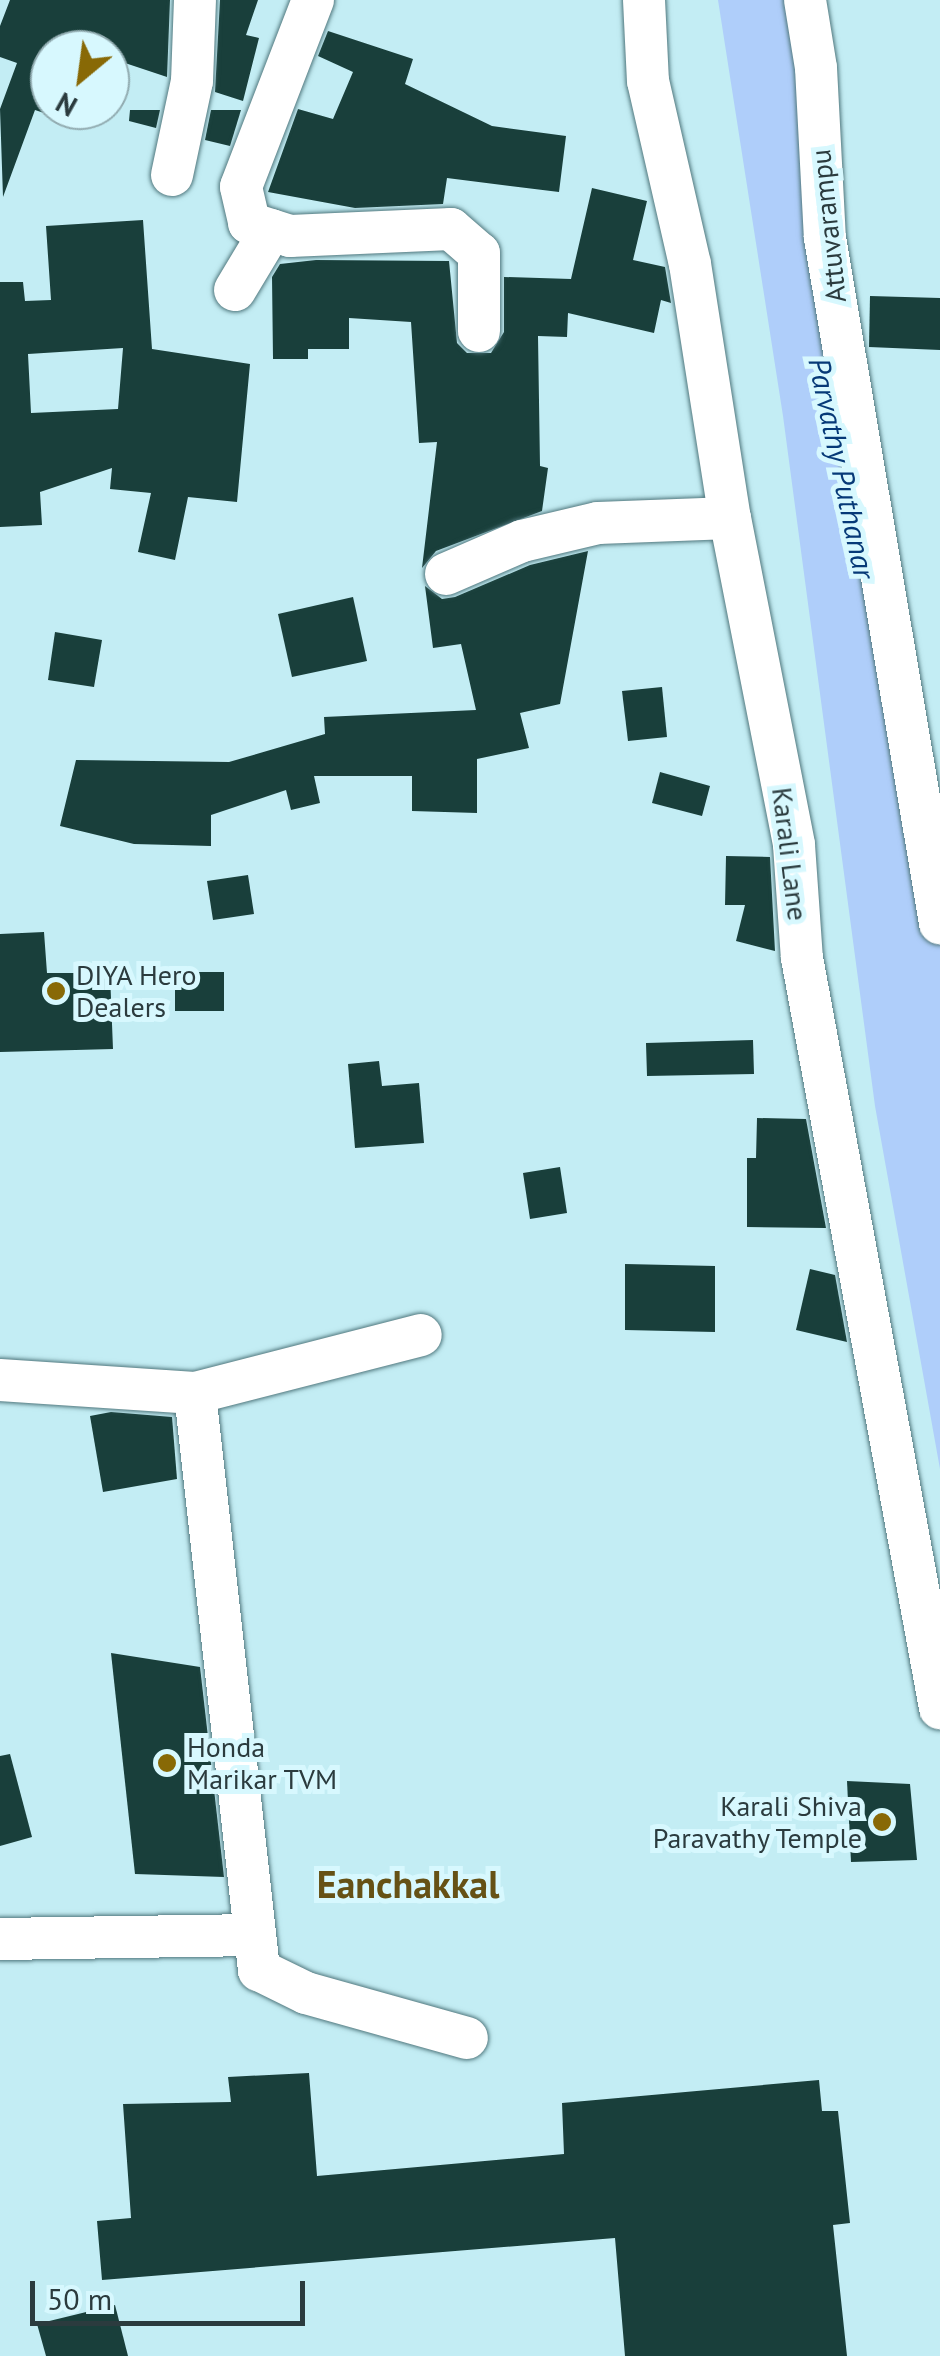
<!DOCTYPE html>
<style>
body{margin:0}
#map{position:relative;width:940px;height:2356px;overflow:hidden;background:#c3edf4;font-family:"PT Sans",sans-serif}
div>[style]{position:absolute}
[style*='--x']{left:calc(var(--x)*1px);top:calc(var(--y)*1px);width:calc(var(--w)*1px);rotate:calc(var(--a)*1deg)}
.water>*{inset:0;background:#afcefa}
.building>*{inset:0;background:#193f3b}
.roads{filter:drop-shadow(0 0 2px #51787e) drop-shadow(0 0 2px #51787e)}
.minor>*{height:42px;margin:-21px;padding:0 21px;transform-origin:21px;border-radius:21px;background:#fff}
.dots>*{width:28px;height:28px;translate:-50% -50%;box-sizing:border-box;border:5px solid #d7f8fe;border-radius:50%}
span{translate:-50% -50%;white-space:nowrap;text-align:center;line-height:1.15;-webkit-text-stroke:10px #d7f8fe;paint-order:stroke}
.street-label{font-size:28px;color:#2b3b3e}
.poi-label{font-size:28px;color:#2b3b3e}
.left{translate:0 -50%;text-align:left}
.right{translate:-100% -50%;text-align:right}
.water-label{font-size:30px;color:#063977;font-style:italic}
.district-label{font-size:38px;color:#665115;font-weight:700}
.north{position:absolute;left:30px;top:30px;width:100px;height:100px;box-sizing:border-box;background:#d7f8fe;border:2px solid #92acb1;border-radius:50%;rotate:209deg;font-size:28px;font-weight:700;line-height:40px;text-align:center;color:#2b3b3e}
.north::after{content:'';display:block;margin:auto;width:35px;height:45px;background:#886906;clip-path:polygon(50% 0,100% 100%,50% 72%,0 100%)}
.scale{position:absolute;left:30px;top:2281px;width:275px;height:45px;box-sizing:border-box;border:5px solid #2b3b3e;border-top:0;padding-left:12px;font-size:30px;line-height:35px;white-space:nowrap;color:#2b3b3e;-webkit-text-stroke:8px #d7f8fe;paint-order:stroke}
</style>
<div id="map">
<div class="water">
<div style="clip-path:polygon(718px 0,787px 0,940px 886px,940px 1469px,875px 1106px,783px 416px)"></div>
</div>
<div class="building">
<div style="clip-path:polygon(10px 0,170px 0,167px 77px,110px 58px,110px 50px,50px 50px,50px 115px,35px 110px,3px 197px,0 109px,17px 63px,0 57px,0 26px)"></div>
<div style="clip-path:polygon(220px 0,258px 0,246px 35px,259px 38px,243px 101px,215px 92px)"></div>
<div style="clip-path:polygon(328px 31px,413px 59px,405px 84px,492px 126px,566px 136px,559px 192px,447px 178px,443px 204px,355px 208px,268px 192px,298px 109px,333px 119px,353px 72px,318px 56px)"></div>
<div style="clip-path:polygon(130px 110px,160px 110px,156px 128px,129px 121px)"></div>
<div style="clip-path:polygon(211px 110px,241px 110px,230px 146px,205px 140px)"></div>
<div style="clip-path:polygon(592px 188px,647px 201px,633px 260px,665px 267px,671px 303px,661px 300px,654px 333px,568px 313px,567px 337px,538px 336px,540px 466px,548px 468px,542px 511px,436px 551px,422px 568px,437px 442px,419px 443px,411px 322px,349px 318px,349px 349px,308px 349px,308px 359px,273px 359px,272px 277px,280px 264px,316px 260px,449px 261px,457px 343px,467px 353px,491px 353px,504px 332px,504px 277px,571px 279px)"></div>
<div style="clip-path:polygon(evenodd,143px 220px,152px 349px,250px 364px,237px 502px,188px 497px,175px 560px,138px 552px,151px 493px,110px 489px,112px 468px,40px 492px,42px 525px,0 527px,0 282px,23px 282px,25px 301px,51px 300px,46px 226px,143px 220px,123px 348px,118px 409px,31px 413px,28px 354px,123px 348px)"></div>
<div style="clip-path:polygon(870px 296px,940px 298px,940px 350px,869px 347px)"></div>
<div style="clip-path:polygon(588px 551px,560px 704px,520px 713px,529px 748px,477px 759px,477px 813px,412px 811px,412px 776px,314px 776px,320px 803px,291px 810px,286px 790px,211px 815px,211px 846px,134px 844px,60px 826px,76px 760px,229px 762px,325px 734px,324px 717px,476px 710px,461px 644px,433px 648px,425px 586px,442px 599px,455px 597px,530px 565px)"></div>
<div style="clip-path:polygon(353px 597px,367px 661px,292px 677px,278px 614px)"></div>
<div style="clip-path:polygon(55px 632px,102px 640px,94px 687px,48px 680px)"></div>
<div style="clip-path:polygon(662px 687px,667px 737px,628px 741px,622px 691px)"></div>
<div style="clip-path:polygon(660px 772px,710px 786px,702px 816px,652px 803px)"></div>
<div style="clip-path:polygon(726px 856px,770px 857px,775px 951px,736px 941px,745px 905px,725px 905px)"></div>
<div style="clip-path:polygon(248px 875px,254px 914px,213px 920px,207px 881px)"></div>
<div style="clip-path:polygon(44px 932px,47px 973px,110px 973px,113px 1049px,0 1052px,0 934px)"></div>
<div style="clip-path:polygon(175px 972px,224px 972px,224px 1011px,175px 1011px)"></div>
<div style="clip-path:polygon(753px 1040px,754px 1074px,647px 1076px,646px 1043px)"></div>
<div style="clip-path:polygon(379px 1061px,382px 1086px,419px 1083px,424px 1143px,355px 1148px,348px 1064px)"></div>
<div style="clip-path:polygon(757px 1118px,806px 1119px,826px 1228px,747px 1227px,747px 1158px,756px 1158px)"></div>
<div style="clip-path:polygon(560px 1167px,567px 1213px,530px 1219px,523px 1173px)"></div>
<div style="clip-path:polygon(625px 1264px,715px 1266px,715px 1332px,625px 1330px)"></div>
<div style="clip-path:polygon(810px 1269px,835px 1275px,847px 1342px,796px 1330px)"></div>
<div style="clip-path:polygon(111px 1412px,172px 1417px,177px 1479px,103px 1492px,90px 1416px)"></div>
<div style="clip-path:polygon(111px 1653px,200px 1667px,224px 1877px,135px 1874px)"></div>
<div style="clip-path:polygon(10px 1754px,32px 1837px,0 1846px,0 1756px)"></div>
<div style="clip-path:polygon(847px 1781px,910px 1784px,917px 1860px,851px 1862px)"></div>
<div style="clip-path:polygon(309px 2073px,317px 2176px,564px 2154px,562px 2103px,819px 2080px,822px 2111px,838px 2111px,850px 2223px,833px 2225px,847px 2356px,625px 2356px,615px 2238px,102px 2280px,97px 2221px,131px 2218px,123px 2104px,231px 2102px,228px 2077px)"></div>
<div style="clip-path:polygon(115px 2305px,128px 2356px,46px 2356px,37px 2324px)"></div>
</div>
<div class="roads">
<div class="minor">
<div style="--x:313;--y:0;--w:200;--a:111.1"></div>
<div style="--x:241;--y:187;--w:37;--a:77"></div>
<div style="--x:249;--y:223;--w:43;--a:17.6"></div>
<div style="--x:290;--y:236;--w:161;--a:-2.5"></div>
<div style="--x:451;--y:229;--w:37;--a:41"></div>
<div style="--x:479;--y:253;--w:78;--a:90"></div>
<div style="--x:644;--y:0;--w:81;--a:87.2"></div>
<div style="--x:648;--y:81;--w:188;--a:77.1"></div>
<div style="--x:690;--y:264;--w:257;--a:81.1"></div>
<div style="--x:730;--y:518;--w:333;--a:78.9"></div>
<div style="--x:794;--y:845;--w:113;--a:86"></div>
<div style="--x:802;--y:958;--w:763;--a:79.57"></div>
<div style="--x:805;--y:0;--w:69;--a:80.8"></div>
<div style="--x:816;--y:68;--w:170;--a:87"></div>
<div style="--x:825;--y:238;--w:695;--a:80.47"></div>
<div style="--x:172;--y:175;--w:96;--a:-78"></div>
<div style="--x:192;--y:81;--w:81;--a:-87.9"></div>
<div style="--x:235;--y:290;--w:70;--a:-59"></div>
<div style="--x:446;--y:574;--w:83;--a:-23.5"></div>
<div style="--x:522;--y:541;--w:78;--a:-13.3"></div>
<div style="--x:598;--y:523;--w:132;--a:-2.2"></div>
<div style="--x:0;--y:1380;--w:195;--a:3.8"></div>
<div style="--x:195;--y:1393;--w:233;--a:-14.4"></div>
<div style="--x:195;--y:1393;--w:581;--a:83.67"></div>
<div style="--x:259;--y:1970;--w:52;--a:26.1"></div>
<div style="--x:306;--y:1993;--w:167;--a:15.6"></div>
<div style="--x:0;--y:1939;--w:255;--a:-0.9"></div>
</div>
</div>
<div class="dots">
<div style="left:56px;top:991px;background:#886906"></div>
<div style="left:167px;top:1763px;background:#886906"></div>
<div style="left:882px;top:1822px;background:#886906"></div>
</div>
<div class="street-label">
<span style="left:828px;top:226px;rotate:-96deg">Attuvarampu</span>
<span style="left:790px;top:854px;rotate:83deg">Karali Lane</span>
</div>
<div class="poi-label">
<span class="left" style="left:76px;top:991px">DIYA Hero<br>Dealers</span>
<span class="left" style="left:187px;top:1763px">Honda<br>Marikar TVM</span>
<span class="right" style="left:862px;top:1822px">Karali Shiva<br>Paravathy Temple</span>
</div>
<div class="water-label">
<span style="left:842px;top:468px;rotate:78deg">Parvathy Puthanar</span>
</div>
<div class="district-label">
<span style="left:408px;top:1884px">Eanchakkal</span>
</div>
<div class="north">N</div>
<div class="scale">50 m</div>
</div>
